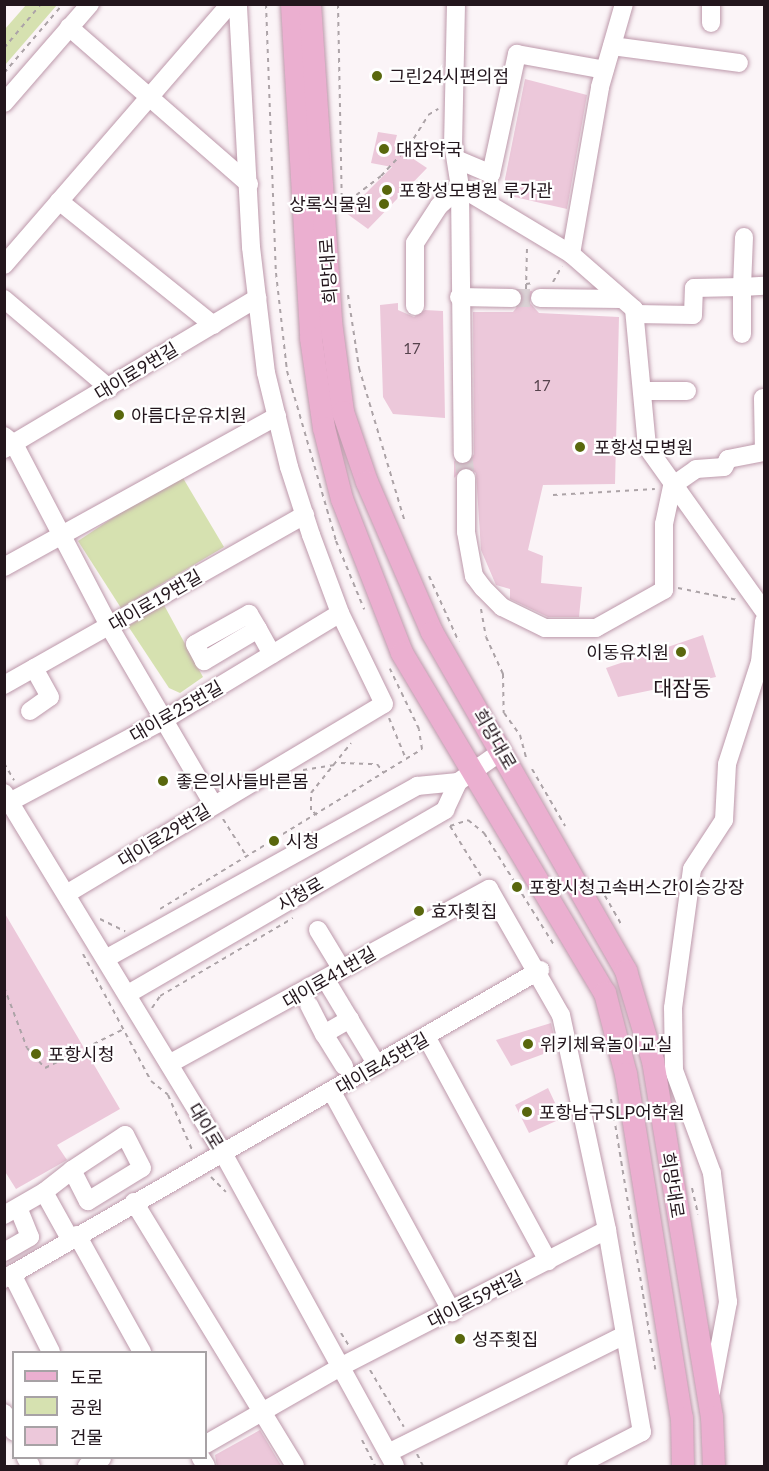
<!DOCTYPE html>
<meta charset="utf-8">
<style>
body{margin:0}
#map{position:relative;width:769px;height:1471px;overflow:hidden;background:#fbf4f7;font-family:Lato,"Noto Sans KR",sans-serif}
div>[style]{position:absolute}
[style*='--x']{left:calc(var(--x)*1px);top:calc(var(--y)*1px);width:calc(var(--w)*1px);rotate:calc(var(--a)*1deg)}
.green>*{inset:0;background:#d6e1b0}
.building>*{inset:0;background:#ecc8da}
.minor-tunnel>*{height:18px;margin-top:-9px;transform-origin:0;background:repeating-linear-gradient(90deg,#dbd3d6 0 18px,transparent 0 27px)}
.path>*{height:2px;margin-top:-1px;transform-origin:0;background:repeating-linear-gradient(90deg,#aca3a7 0 4.5px,transparent 0 9px)}
.roads{filter:drop-shadow(0 0 2px #bd99ab) drop-shadow(0 0 2px #bd99ab)}
.minor>*{height:18px;margin:-9px;padding:0 9px;transform-origin:9px;border-radius:9px;background:#fff}
.major>*{height:22px;margin:-11px;padding:0 11px;transform-origin:11px;border-radius:11px;background:#ebafd0}
.dots>*{width:16px;height:16px;translate:-50% -50%;box-sizing:border-box;border:3px solid #fff;border-radius:50%}
span{translate:-50% -50%;white-space:nowrap;text-align:center;line-height:1.15;-webkit-text-stroke:4.5px #fff;paint-order:stroke}
.number-label{font-size:15px;color:#55424c}
.number-label span{-webkit-text-stroke-width:0}
.poi-label{font-size:18px;color:#23161d}
.left{translate:0 -50%;text-align:left}
.right{translate:-100% -50%;text-align:right}
.street-label{font-size:18px;color:#23161d}
.quarter-label{font-size:21px;color:#23161d}
.frame{position:absolute;inset:0;border:6px solid #23161d;pointer-events:none}
.legend{position:absolute;left:12px;top:1351px;width:195px;height:108px;box-sizing:border-box;background:#fff;border:2px solid #a7a2a5;margin:0;padding:8px 10px;list-style:none;font-size:18px;color:#23161d}
.legend li{display:flex;align-items:center;gap:12px;height:30px}
.legend b{width:30px;border:2px solid #a7a2a5}
</style>
<div id="map">
<div class="green">
<div style="clip-path:polygon(26px 5px,57px 5px,5px 65px,5px 29px)"></div>
<div style="clip-path:polygon(180px 473px,224px 547px,121px 608px,78px 541px)"></div>
<div style="clip-path:polygon(164px 605px,203px 677px,180px 693px,169px 688px,128px 626px)"></div>
</div>
<div class="building">
<div style="clip-path:polygon(525px 79px,587px 95px,567px 209px,502px 194px)"></div>
<div style="clip-path:polygon(378px 132px,397px 135px,394px 146px,427px 168px,368px 229px,346px 213px,392px 167px,371px 163px)"></div>
<div style="clip-path:polygon(519px 290px,532px 291px,530px 303px,539px 313px,619px 317px,615px 484px,543px 485px,528px 550px,543px 556px,541px 583px,582px 587px,579px 617px,548px 617px,510px 599px,510px 589px,496px 585px,481px 550px,476px 473px,465px 467px,454px 478px,454px 461px,468px 464px,474px 454px,473px 312px,513px 312px,523px 299px)"></div>
<div style="clip-path:polygon(398px 303px,398px 310px,414px 317px,425px 310px,443px 311px,445px 418px,393px 414px,383px 397px,380px 305px)"></div>
<div style="clip-path:polygon(703px 635px,716px 677px,618px 697px,606px 668px)"></div>
<div style="clip-path:polygon(4px 912px,120px 1109px,57px 1145px,67px 1160px,16px 1189px,4px 1170px)"></div>
<div style="clip-path:polygon(551px 1023px,557px 1049px,511px 1066px,496px 1040px)"></div>
<div style="clip-path:polygon(548px 1088px,556px 1105px,546px 1108px,563px 1118px,529px 1133px,515px 1105px)"></div>
<div style="clip-path:polygon(260px 1430px,282px 1467px,217px 1467px,215px 1455px)"></div>
</div>
<div class="minor-tunnel">
<div style="--x:512;--y:298;--w:28;--a:0"></div>
<div style="--x:463;--y:454;--w:24;--a:83"></div>
</div>
<div class="path">
<div style="--x:266;--y:4;--w:269;--a:87.9"></div>
<div style="--x:276;--y:273;--w:99;--a:83.6"></div>
<div style="--x:287;--y:371;--w:177;--a:73.9"></div>
<div style="--x:336;--y:541;--w:74;--a:67.6"></div>
<div style="--x:338;--y:4;--w:202;--a:88.9"></div>
<div style="--x:4;--y:48;--w:57;--a:-49.9"></div>
<div style="--x:4;--y:73;--w:91;--a:-49.5"></div>
<div style="--x:342;--y:206;--w:49;--a:-37.6"></div>
<div style="--x:381;--y:176;--w:41;--a:-47"></div>
<div style="--x:409;--y:146;--w:36;--a:-58"></div>
<div style="--x:428;--y:115;--w:12;--a:-31"></div>
<div style="--x:553;--y:282;--w:18;--a:-61"></div>
<div style="--x:526;--y:284;--w:7;--a:-8"></div>
<div style="--x:526;--y:289;--w:42;--a:-88.6"></div>
<div style="--x:348;--y:295;--w:74;--a:81.4"></div>
<div style="--x:359;--y:368;--w:158;--a:73.4"></div>
<div style="--x:553;--y:495;--w:102;--a:-3.4"></div>
<div style="--x:429;--y:576;--w:72;--a:65.6"></div>
<div style="--x:678;--y:588;--w:61;--a:11.3"></div>
<div style="--x:481;--y:609;--w:28;--a:80"></div>
<div style="--x:486;--y:637;--w:41;--a:65.3"></div>
<div style="--x:503;--y:674;--w:39;--a:89"></div>
<div style="--x:504;--y:713;--w:27;--a:54"></div>
<div style="--x:520;--y:735;--w:24;--a:75"></div>
<div style="--x:389;--y:718;--w:44;--a:67.5"></div>
<div style="--x:4;--y:763;--w:20;--a:60"></div>
<div style="--x:341;--y:763;--w:36;--a:2"></div>
<div style="--x:377;--y:764;--w:10;--a:53"></div>
<div style="--x:532;--y:769;--w:66;--a:59.9"></div>
<div style="--x:303;--y:770;--w:32;--a:-9"></div>
<div style="--x:317;--y:815;--w:8;--a:-140"></div>
<div style="--x:311;--y:810;--w:17;--a:-90"></div>
<div style="--x:311;--y:793;--w:64;--a:-51.3"></div>
<div style="--x:223;--y:819;--w:45;--a:57.7"></div>
<div style="--x:450;--y:826;--w:19;--a:-18"></div>
<div style="--x:468;--y:820;--w:21;--a:39"></div>
<div style="--x:484;--y:833;--w:132;--a:58"></div>
<div style="--x:450;--y:826;--w:59;--a:58.2"></div>
<div style="--x:596;--y:880;--w:51;--a:60.4"></div>
<div style="--x:160;--y:909;--w:307;--a:-31.4"></div>
<div style="--x:422;--y:749;--w:20;--a:-99"></div>
<div style="--x:419;--y:729;--w:67;--a:-115.8"></div>
<div style="--x:100;--y:919;--w:28;--a:26"></div>
<div style="--x:83;--y:954;--w:144;--a:61.8"></div>
<div style="--x:151;--y:1081;--w:22;--a:39"></div>
<div style="--x:168;--y:1095;--w:62;--a:66.3"></div>
<div style="--x:4;--y:987;--w:65;--a:69.3"></div>
<div style="--x:27;--y:1048;--w:27;--a:48"></div>
<div style="--x:45;--y:1068;--w:86;--a:-26.3"></div>
<div style="--x:152;--y:1008;--w:14;--a:-56"></div>
<div style="--x:160;--y:996;--w:154;--a:-30.4"></div>
<div style="--x:611;--y:1099;--w:274;--a:80.7"></div>
<div style="--x:211;--y:1177;--w:21;--a:45"></div>
<div style="--x:692;--y:1188;--w:27;--a:77"></div>
<div style="--x:341;--y:1333;--w:15;--a:58"></div>
<div style="--x:370;--y:1370;--w:66;--a:59.2"></div>
<div style="--x:362;--y:1440;--w:29;--a:63"></div>
<div style="--x:417;--y:1454;--w:13;--a:63"></div>
</div>
<div class="roads">
<div class="minor">
<div style="--x:456;--y:4;--w:139;--a:91.2"></div>
<div style="--x:453;--y:143;--w:45;--a:81"></div>
<div style="--x:460;--y:187;--w:267;--a:89.4"></div>
<div style="--x:711;--y:23;--w:19;--a:-90"></div>
<div style="--x:69;--y:27;--w:239;--a:41.1"></div>
<div style="--x:612;--y:46;--w:128;--a:7.6"></div>
<div style="--x:4;--y:103;--w:131;--a:-49"></div>
<div style="--x:456;--y:159;--w:38;--a:23"></div>
<div style="--x:491;--y:174;--w:123;--a:-77.8"></div>
<div style="--x:517;--y:54;--w:89;--a:10.3"></div>
<div style="--x:460;--y:187;--w:130;--a:31.1"></div>
<div style="--x:571;--y:254;--w:84;--a:41.1"></div>
<div style="--x:634;--y:309;--w:139;--a:84.6"></div>
<div style="--x:647;--y:447;--w:201;--a:54.5"></div>
<div style="--x:59;--y:201;--w:198;--a:38.8"></div>
<div style="--x:571;--y:254;--w:169;--a:-80.1"></div>
<div style="--x:600;--y:87;--w:86;--a:-73.9"></div>
<div style="--x:4;--y:265;--w:345;--a:-49.1"></div>
<div style="--x:459;--y:297;--w:53;--a:1.1"></div>
<div style="--x:540;--y:298;--w:81;--a:0.7"></div>
<div style="--x:4;--y:299;--w:138;--a:40.3"></div>
<div style="--x:415;--y:306;--w:63;--a:-90"></div>
<div style="--x:415;--y:243;--w:44;--a:-57"></div>
<div style="--x:439;--y:206;--w:28;--a:-42"></div>
<div style="--x:635;--y:314;--w:58;--a:1"></div>
<div style="--x:693;--y:315;--w:27;--a:-88"></div>
<div style="--x:694;--y:288;--w:48;--a:-1.2"></div>
<div style="--x:742;--y:287;--w:50;--a:-87.7"></div>
<div style="--x:742;--y:334;--w:47;--a:-90"></div>
<div style="--x:742;--y:287;--w:22;--a:-3"></div>
<div style="--x:642;--y:391;--w:45;--a:0"></div>
<div style="--x:4;--y:436;--w:13;--a:39"></div>
<div style="--x:14;--y:444;--w:205;--a:62.4"></div>
<div style="--x:109;--y:626;--w:206;--a:59.7"></div>
<div style="--x:4;--y:449;--w:295;--a:-30.8"></div>
<div style="--x:466;--y:478;--w:54;--a:90"></div>
<div style="--x:466;--y:532;--w:45;--a:79.7"></div>
<div style="--x:474;--y:576;--w:15;--a:53"></div>
<div style="--x:483;--y:588;--w:27;--a:45"></div>
<div style="--x:502;--y:607;--w:48;--a:26"></div>
<div style="--x:545;--y:628;--w:51;--a:0"></div>
<div style="--x:596;--y:628;--w:78;--a:-29.2"></div>
<div style="--x:664;--y:590;--w:66;--a:-90"></div>
<div style="--x:664;--y:524;--w:39;--a:-78"></div>
<div style="--x:672;--y:486;--w:29;--a:-35"></div>
<div style="--x:696;--y:469;--w:28;--a:-4"></div>
<div style="--x:724;--y:467;--w:9;--a:-63"></div>
<div style="--x:728;--y:459;--w:37;--a:-11"></div>
<div style="--x:764;--y:452;--w:54;--a:-91.1"></div>
<div style="--x:4;--y:567;--w:312;--a:-28.9"></div>
<div style="--x:258;--y:629;--w:63;--a:149.3"></div>
<div style="--x:204;--y:661;--w:19;--a:-118"></div>
<div style="--x:195;--y:644;--w:62;--a:-29.1"></div>
<div style="--x:249;--y:614;--w:17;--a:59"></div>
<div style="--x:258;--y:629;--w:29;--a:61"></div>
<div style="--x:4;--y:685;--w:346;--a:-29.5"></div>
<div style="--x:30;--y:711;--w:24;--a:-35"></div>
<div style="--x:50;--y:697;--w:33;--a:-119"></div>
<div style="--x:4;--y:793;--w:421;--a:58.7"></div>
<div style="--x:223;--y:1153;--w:357;--a:61.2"></div>
<div style="--x:4;--y:805;--w:179;--a:-28"></div>
<div style="--x:162;--y:721;--w:208;--a:-31.2"></div>
<div style="--x:68;--y:893;--w:368;--a:-30.9"></div>
<div style="--x:384;--y:704;--w:101;--a:-115.8"></div>
<div style="--x:340;--y:613;--w:83;--a:-110.4"></div>
<div style="--x:311;--y:535;--w:71;--a:-107.9"></div>
<div style="--x:289;--y:467;--w:97;--a:-103.7"></div>
<div style="--x:266;--y:373;--w:127;--a:-96.8"></div>
<div style="--x:251;--y:247;--w:243;--a:-93.1"></div>
<div style="--x:318;--y:930;--w:44;--a:58.8"></div>
<div style="--x:107;--y:958;--w:355;--a:-29"></div>
<div style="--x:417;--y:786;--w:41;--a:-5.6"></div>
<div style="--x:326;--y:980;--w:99;--a:59"></div>
<div style="--x:128;--y:994;--w:367;--a:-30.1"></div>
<div style="--x:445;--y:810;--w:31;--a:-65"></div>
<div style="--x:458;--y:782;--w:54;--a:-35.2"></div>
<div style="--x:309;--y:1005;--w:33;--a:63"></div>
<div style="--x:427;--y:1038;--w:254;--a:61.5"></div>
<div style="--x:169;--y:1064;--w:365;--a:-28.7"></div>
<div style="--x:489;--y:889;--w:145;--a:60.3"></div>
<div style="--x:561;--y:1015;--w:220;--a:77.9"></div>
<div style="--x:607;--y:1230;--w:205;--a:80.2"></div>
<div style="--x:642;--y:1432;--w:74;--a:152.7"></div>
<div style="--x:344;--y:1066;--w:38;--a:-122"></div>
<div style="--x:324;--y:1034;--w:30;--a:-30"></div>
<div style="--x:332;--y:1092;--w:251;--a:61.4"></div>
<div style="--x:44;--y:1192;--w:36;--a:-38"></div>
<div style="--x:72;--y:1170;--w:35;--a:63"></div>
<div style="--x:88;--y:1201;--w:63;--a:-31.4"></div>
<div style="--x:142;--y:1168;--w:37;--a:-117"></div>
<div style="--x:125;--y:1135;--w:64;--a:146.6"></div>
<div style="--x:134;--y:1202;--w:309;--a:58.6"></div>
<div style="--x:4;--y:1215;--w:46;--a:-29.9"></div>
<div style="--x:44;--y:1192;--w:54;--a:61"></div>
<div style="--x:77;--y:1235;--w:134;--a:60.9"></div>
<div style="--x:4;--y:1252;--w:30;--a:-30"></div>
<div style="--x:30;--y:1237;--w:31;--a:-112"></div>
<div style="--x:12;--y:1274;--w:87;--a:63.4"></div>
<div style="--x:4;--y:1279;--w:619;--a:-29.96"></div>
<div style="--x:711;--y:1392;--w:92;--a:-79.3"></div>
<div style="--x:728;--y:1302;--w:130;--a:-97.1"></div>
<div style="--x:712;--y:1173;--w:110;--a:-110.3"></div>
<div style="--x:674;--y:1070;--w:62;--a:-90.9"></div>
<div style="--x:673;--y:1008;--w:140;--a:-82.2"></div>
<div style="--x:692;--y:869;--w:59;--a:-56.9"></div>
<div style="--x:724;--y:820;--w:56;--a:-86.9"></div>
<div style="--x:727;--y:764;--w:107;--a:-72.1"></div>
<div style="--x:760;--y:662;--w:41;--a:-84.4"></div>
<div style="--x:4;--y:1413;--w:21;--a:62"></div>
<div style="--x:206;--y:1444;--w:157;--a:-29.8"></div>
<div style="--x:342;--y:1366;--w:298;--a:-27.2"></div>
<div style="--x:388;--y:1453;--w:263;--a:-26.5"></div>
<div style="--x:26;--y:1458;--w:9;--a:58"></div>
<div style="--x:201;--y:1458;--w:9;--a:58"></div>
<div style="--x:87;--y:1466;--w:17;--a:-28"></div>
</div>
<div class="major">
<div style="--x:292;--y:4;--w:335;--a:86.7"></div>
<div style="--x:311;--y:338;--w:91;--a:81.8"></div>
<div style="--x:324;--y:428;--w:73;--a:75.8"></div>
<div style="--x:342;--y:499;--w:165;--a:68.7"></div>
<div style="--x:402;--y:653;--w:396;--a:59.2"></div>
<div style="--x:605;--y:993;--w:84;--a:75.5"></div>
<div style="--x:626;--y:1074;--w:349;--a:80.8"></div>
<div style="--x:682;--y:1418;--w:48;--a:88.8"></div>
<div style="--x:310;--y:4;--w:319;--a:86.2"></div>
<div style="--x:331;--y:322;--w:91;--a:82.4"></div>
<div style="--x:343;--y:412;--w:74;--a:71.1"></div>
<div style="--x:367;--y:482;--w:163;--a:66.6"></div>
<div style="--x:432;--y:632;--w:391;--a:60.2"></div>
<div style="--x:626;--y:971;--w:94;--a:73.3"></div>
<div style="--x:653;--y:1061;--w:361;--a:80.6"></div>
<div style="--x:712;--y:1417;--w:49;--a:87.7"></div>
</div>
</div>
<div class="dots">
<div style="left:377px;top:76px;background:#59670d"></div>
<div style="left:384px;top:149px;background:#59670d"></div>
<div style="left:387px;top:190px;background:#59670d"></div>
<div style="left:384px;top:204px;background:#59670d"></div>
<div style="left:119px;top:415px;background:#59670d"></div>
<div style="left:580px;top:447px;background:#59670d"></div>
<div style="left:681px;top:652px;background:#59670d"></div>
<div style="left:163px;top:781px;background:#59670d"></div>
<div style="left:274px;top:841px;background:#59670d"></div>
<div style="left:517px;top:887px;background:#59670d"></div>
<div style="left:419px;top:911px;background:#59670d"></div>
<div style="left:528px;top:1044px;background:#59670d"></div>
<div style="left:36px;top:1054px;background:#59670d"></div>
<div style="left:527px;top:1112px;background:#59670d"></div>
<div style="left:460px;top:1339px;background:#59670d"></div>
</div>
<div class="number-label">
<span style="left:412px;top:349px">17</span>
<span style="left:542px;top:386px">17</span>
</div>
<div class="poi-label">
<span class="left" style="left:389px;top:76px">그린24시편의점</span>
<span class="left" style="left:396px;top:149px">대잠약국</span>
<span class="left" style="left:399px;top:190px">포항성모병원 루가관</span>
<span class="right" style="left:372px;top:204px">상록식물원</span>
<span class="left" style="left:131px;top:415px">아름다운유치원</span>
<span class="left" style="left:594px;top:447px">포항성모병원</span>
<span class="right" style="left:669px;top:652px">이동유치원</span>
<span class="left" style="left:176px;top:781px">좋은의사들바른몸</span>
<span class="left" style="left:286px;top:841px">시청</span>
<span class="left" style="left:529px;top:887px">포항시청고속버스간이승강장</span>
<span class="left" style="left:431px;top:911px">효자횟집</span>
<span class="left" style="left:540px;top:1044px">위키체육놀이교실</span>
<span class="left" style="left:48px;top:1054px">포항시청</span>
<span class="left" style="left:539px;top:1112px">포항남구SLP어학원</span>
<span class="left" style="left:472px;top:1339px">성주횟집</span>
</div>
<div class="street-label">
<span style="left:328px;top:271px;rotate:-94deg">희망대로</span>
<span style="left:136px;top:371px;rotate:-31deg">대이로9번길</span>
<span style="left:155px;top:600px;rotate:-30deg">대이로19번길</span>
<span style="left:176px;top:711px;rotate:-30deg">대이로25번길</span>
<span style="left:495px;top:739px;rotate:60deg">희망대로</span>
<span style="left:164px;top:835px;rotate:-31deg">대이로29번길</span>
<span style="left:300px;top:894px;rotate:-30deg">시청로</span>
<span style="left:329px;top:977px;rotate:-30deg">대이로41번길</span>
<span style="left:382px;top:1063px;rotate:-30deg">대이로45번길</span>
<span style="left:206px;top:1126px;rotate:59deg">대이로</span>
<span style="left:673px;top:1185px;rotate:81deg">희망대로</span>
<span style="left:475px;top:1299px;rotate:-27deg">대이로59번길</span>
</div>
<div class="quarter-label">
<span style="left:682px;top:688px">대잠동</span>
</div>
<div class="frame"></div>
<ul class="legend">
<li><b style="height:8px;background:#ebafd0"></b>도로</li>
<li><b style="height:16px;background:#d6e1b0"></b>공원</li>
<li><b style="height:16px;background:#ecc8da"></b>건물</li>
</ul>
</div>
